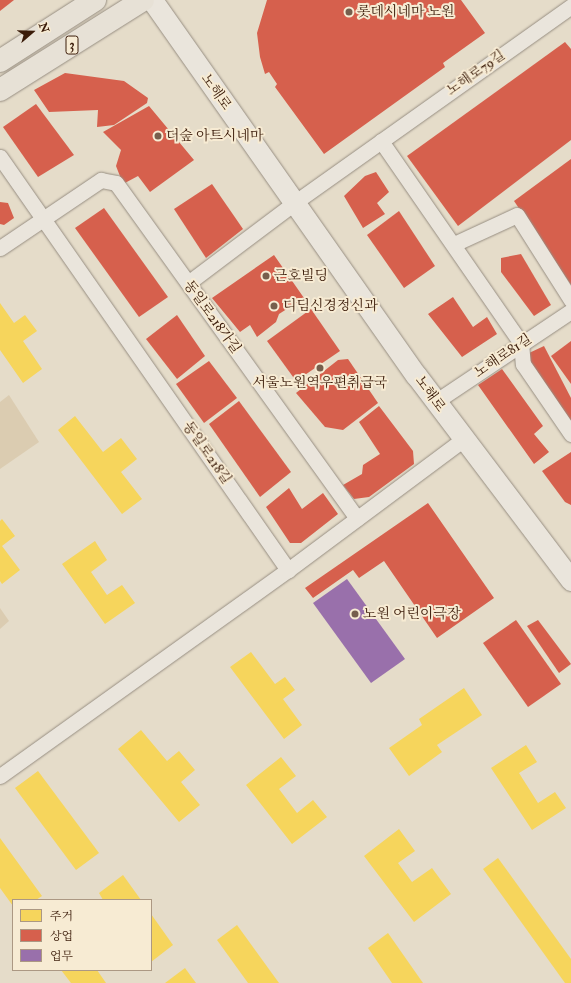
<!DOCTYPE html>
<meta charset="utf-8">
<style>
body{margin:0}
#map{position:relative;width:571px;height:983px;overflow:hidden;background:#e5dcc9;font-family:"IM FELL Double Pica","Noto Serif KR",serif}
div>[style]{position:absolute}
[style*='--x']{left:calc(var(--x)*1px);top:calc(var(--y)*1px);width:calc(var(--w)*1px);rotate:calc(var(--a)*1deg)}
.green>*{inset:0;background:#dbccb1}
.homes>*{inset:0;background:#f6d55c}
.shops>*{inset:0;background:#d6604d}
.offices>*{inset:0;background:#9970ab}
.roads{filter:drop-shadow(0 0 1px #978e82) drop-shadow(0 0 1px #978e82)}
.street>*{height:15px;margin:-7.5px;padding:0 7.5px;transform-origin:7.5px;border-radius:7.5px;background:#eae5dc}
.secondary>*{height:21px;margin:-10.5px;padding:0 10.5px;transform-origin:10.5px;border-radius:10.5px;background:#eae5dc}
.primary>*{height:22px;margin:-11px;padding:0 11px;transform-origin:11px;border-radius:11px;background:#e7e1d6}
.dots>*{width:11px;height:11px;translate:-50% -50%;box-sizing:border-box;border:2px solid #f7ebd3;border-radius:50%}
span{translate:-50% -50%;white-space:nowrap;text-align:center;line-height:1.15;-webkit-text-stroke:4px #f7ebd3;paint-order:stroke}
.shield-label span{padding:1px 3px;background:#f7ebd3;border:1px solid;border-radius:3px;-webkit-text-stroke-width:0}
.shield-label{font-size:13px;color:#3b1c0a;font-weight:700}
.poi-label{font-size:14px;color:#3b1c0a}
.left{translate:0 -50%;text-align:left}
.street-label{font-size:14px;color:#3b1c0a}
.legend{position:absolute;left:12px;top:899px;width:140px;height:72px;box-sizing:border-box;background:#f7ebd3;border:1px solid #ac9883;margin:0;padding:5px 7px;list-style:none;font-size:12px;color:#3b1c0a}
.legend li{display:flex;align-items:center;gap:8px;height:20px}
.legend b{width:20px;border:1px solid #ac9883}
.north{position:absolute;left:12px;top:12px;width:40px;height:40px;-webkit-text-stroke:3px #f7ebd3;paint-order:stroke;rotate:70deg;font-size:11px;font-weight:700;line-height:16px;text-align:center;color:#3b1c0a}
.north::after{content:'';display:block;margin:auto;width:14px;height:18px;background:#3b1c0a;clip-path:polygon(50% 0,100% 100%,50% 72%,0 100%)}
</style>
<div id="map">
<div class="green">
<div style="clip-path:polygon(9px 395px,39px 442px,0 469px,0 402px)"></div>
<div style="clip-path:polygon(0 608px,9px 621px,0 629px)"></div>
</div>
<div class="homes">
<div style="clip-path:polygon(0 303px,14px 323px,25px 315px,37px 331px,23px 341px,42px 369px,23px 383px,0 350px)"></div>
<div style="clip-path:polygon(75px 416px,103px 452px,121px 438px,137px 459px,121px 472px,142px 499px,122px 514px,58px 430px)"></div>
<div style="clip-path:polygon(2px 519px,15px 536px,2px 546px,20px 570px,2px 584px,0 581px,0 521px)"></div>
<div style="clip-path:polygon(95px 541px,107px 560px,91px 572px,107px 595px,122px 585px,135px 603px,105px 624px,62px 564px)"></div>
<div style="clip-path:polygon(251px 652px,275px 684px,285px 677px,295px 690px,283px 699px,302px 725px,284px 739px,230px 667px)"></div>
<div style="clip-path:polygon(464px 688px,482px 715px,437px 745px,442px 752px,409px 776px,389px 748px,422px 725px,419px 719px)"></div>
<div style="clip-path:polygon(141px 730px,167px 761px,179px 751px,195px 770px,181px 782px,200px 805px,179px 822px,118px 749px)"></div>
<div style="clip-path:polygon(526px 745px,537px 762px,519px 773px,538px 803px,555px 792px,566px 808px,532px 830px,491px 768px)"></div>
<div style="clip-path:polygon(281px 757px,296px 776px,279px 789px,297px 813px,313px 800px,327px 817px,292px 844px,246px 785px)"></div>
<div style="clip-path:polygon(38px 771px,99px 853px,76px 870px,15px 788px)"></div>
<div style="clip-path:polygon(399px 829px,415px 851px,398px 863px,412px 882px,432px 868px,451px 894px,414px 922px,364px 856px)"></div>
<div style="clip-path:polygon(0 838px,42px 896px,36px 900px,13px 900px,13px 906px,0 888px)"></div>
<div style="clip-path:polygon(498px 858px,571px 959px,571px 983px,565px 983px,483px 869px)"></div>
<div style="clip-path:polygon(123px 875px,141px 900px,103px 900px,99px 893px)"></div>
<div style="clip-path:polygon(151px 914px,173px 945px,151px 962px)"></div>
<div style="clip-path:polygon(237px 925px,279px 983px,248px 983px,217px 940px)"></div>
<div style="clip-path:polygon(388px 933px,423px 983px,392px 983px,368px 948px)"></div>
<div style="clip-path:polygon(185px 968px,196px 983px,165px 983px)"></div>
<div style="clip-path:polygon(61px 970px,97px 970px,106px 983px,71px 983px)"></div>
</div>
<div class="shops">
<div style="clip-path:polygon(0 0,14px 0,0 11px)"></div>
<div style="clip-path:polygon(267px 0,461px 0,485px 33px,443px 63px,445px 67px,324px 154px,275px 87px,277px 84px,269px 72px,265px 74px,260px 57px,257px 33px)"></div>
<div style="clip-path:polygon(565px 42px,571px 49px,571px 140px,458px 226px,407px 156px)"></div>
<div style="clip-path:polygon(65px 73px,124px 81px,148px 98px,147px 103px,114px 125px,97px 127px,98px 110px,49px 112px,34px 90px)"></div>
<div style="clip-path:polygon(36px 104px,74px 155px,38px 177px,3px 127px)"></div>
<div style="clip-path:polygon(149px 106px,194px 160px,150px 192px,138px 176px,123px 184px,116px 166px,121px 150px,103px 132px)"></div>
<div style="clip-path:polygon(571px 159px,571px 285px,514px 201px)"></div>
<div style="clip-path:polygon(376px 172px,389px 192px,377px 203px,385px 214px,363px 228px,344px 196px,365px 176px)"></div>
<div style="clip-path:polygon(212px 184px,243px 229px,206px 258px,174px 209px)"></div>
<div style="clip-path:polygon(0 202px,8px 203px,14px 218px,4px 225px,0 224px)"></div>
<div style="clip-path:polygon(104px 208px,168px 297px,139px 317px,75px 228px)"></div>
<div style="clip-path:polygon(399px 211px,435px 266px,404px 288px,367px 235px)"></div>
<div style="clip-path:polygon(521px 254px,551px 305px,534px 316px,501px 272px,501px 258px)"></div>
<div style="clip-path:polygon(274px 255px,304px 298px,279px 314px,276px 322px,257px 337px,250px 325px,240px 332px,212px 298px)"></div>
<div style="clip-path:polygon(453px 297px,473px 327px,487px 317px,497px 334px,462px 357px,428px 314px)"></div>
<div style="clip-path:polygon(311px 309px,340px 351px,296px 381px,267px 341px)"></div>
<div style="clip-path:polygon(177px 315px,205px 356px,177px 379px,146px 339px)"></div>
<div style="clip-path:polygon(571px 341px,571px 384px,551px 356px)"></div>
<div style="clip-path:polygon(544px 346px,571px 398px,571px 428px,529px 365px,529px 353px)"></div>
<div style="clip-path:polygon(348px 359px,378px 403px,343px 430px,325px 427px,296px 393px,338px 360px)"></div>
<div style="clip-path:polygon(209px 361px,237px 398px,204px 423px,176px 384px)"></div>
<div style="clip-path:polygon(502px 369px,543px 426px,534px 434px,549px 452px,534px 464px,478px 385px)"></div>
<div style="clip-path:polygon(239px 401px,291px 472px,260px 497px,209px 424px)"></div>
<div style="clip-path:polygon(379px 406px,413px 451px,414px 464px,369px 497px,354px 499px,343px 485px,362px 474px,363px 465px,380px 454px,359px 422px)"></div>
<div style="clip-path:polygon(571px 452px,571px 505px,565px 502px,542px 471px)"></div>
<div style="clip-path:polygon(289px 488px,302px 509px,323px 493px,338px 514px,301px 543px,290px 543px,266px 507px)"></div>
<div style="clip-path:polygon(428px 503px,494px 598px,437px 638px,384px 561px,359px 578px,353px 570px,313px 598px,305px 588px)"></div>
<div style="clip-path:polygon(516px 620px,561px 684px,528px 707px,483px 643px)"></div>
<div style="clip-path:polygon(538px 620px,571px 664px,559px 673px,527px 626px)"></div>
</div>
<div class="offices">
<div style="clip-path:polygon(347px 579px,405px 659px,371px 683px,313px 603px)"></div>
</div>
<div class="roads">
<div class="street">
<div style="--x:381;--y:141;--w:246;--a:55.3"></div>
<div style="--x:521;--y:343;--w:21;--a:85"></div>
<div style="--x:523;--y:364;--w:85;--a:55.6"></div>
<div style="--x:0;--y:157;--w:504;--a:55.11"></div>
<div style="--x:454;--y:244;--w:69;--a:-24.7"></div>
<div style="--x:517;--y:215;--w:101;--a:57.6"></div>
<div style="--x:0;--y:248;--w:122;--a:-34"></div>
<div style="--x:101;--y:180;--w:15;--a:11"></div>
<div style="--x:116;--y:183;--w:413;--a:54.3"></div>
<div style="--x:188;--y:283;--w:133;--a:-37"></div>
<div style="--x:294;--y:203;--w:340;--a:-35.4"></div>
<div style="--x:435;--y:402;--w:164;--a:-33.8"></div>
<div style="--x:0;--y:776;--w:354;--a:-35.6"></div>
<div style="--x:288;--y:570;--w:219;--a:-36.7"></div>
</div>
<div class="secondary">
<div style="--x:152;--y:0;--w:459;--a:54.9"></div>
<div style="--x:416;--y:375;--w:257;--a:52.9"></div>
</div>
<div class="primary">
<div style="--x:0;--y:61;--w:113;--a:-32.7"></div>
<div style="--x:0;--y:90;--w:169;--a:-32.2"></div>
</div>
</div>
<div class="dots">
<div style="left:349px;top:12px;background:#765f4d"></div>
<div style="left:158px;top:136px;background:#765f4d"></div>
<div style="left:266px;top:276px;background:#765f4d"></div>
<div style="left:274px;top:306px;background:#765f4d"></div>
<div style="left:320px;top:368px;background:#765f4d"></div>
<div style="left:355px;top:614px;background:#765f4d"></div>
</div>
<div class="shield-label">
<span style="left:72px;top:45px">3</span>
</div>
<div class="poi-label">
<span class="left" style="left:357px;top:12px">롯데시네마 노원</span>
<span class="left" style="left:166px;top:136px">더숲 아트시네마</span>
<span class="left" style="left:274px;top:276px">근호빌딩</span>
<span class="left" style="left:283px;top:306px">디딤신경정신과</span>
<span style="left:320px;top:383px">서울노원역우편취급국</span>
<span class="left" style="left:363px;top:614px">노원 어린이극장</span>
</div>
<div class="street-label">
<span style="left:476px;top:73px;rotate:-35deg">노해로79길</span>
<span style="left:216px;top:92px;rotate:55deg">노해로</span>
<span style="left:212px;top:317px;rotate:54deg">동일로218가길</span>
<span style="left:503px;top:356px;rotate:-34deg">노해로81길</span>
<span style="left:430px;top:394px;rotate:54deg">노해로</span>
<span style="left:207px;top:453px;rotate:55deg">동일로218길</span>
</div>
<ul class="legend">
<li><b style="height:11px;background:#f6d55c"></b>주거</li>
<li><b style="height:11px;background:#d6604d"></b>상업</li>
<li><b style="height:11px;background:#9970ab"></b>업무</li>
</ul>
<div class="north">N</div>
</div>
